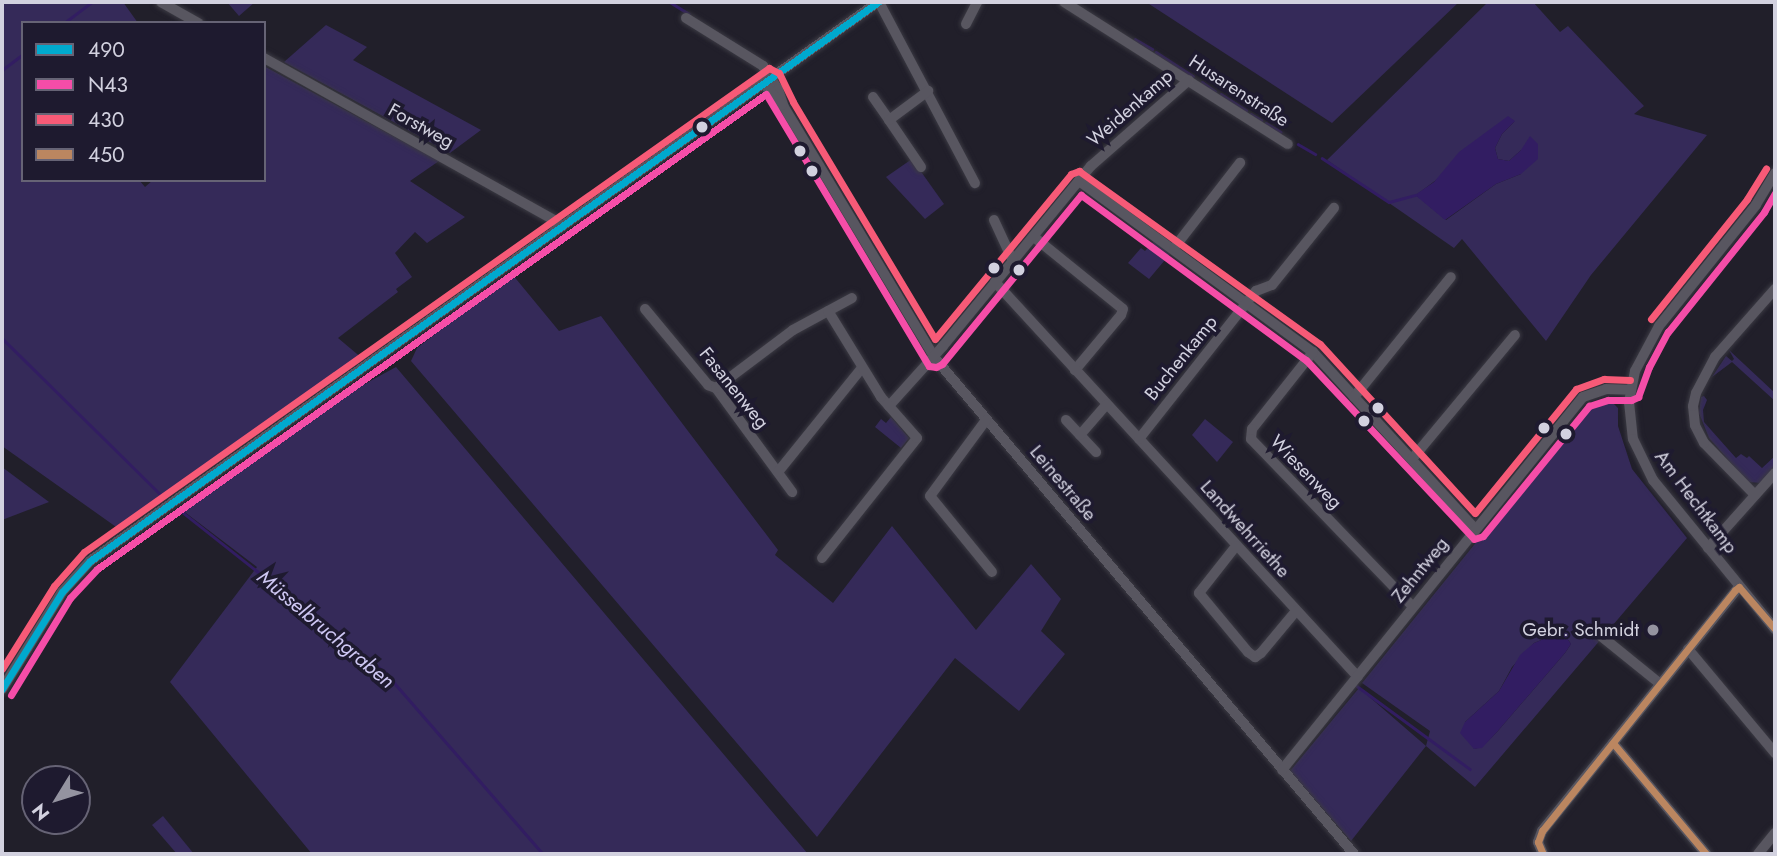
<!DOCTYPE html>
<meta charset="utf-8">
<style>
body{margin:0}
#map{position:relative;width:1777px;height:856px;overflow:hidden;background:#211f2a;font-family:Jost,sans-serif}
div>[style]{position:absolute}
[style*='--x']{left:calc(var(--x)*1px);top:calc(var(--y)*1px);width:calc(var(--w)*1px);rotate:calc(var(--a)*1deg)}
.green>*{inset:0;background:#352a59}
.water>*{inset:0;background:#321d62}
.stream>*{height:2.5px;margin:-1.25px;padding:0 1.25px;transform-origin:1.25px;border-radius:1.25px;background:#321d62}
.roads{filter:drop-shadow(0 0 2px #3b3a43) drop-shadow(0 0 2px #3b3a43)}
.minor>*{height:10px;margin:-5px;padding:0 5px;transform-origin:5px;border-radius:5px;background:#585660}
.bus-1>*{height:7px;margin:-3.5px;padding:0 3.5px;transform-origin:3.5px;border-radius:3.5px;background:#00a9ce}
.bus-2>*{height:7px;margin:-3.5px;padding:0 3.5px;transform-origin:3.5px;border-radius:3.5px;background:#f54da8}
.bus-3>*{height:7px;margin:-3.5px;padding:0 3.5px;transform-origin:3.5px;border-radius:3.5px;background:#f75a77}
.bus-4>*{height:7px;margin:-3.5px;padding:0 3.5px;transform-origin:3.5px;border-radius:3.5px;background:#bb8660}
.dots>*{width:19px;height:19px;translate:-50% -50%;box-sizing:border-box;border:4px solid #1e1a2f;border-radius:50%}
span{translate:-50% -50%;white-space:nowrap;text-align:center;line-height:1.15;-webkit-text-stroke:7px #1e1a2f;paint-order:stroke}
.street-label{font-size:19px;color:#d2d1df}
.poi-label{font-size:19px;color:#d2d1df}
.right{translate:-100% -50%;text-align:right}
.water-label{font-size:21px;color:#cec7f3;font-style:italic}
.frame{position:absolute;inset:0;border:4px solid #d2d1df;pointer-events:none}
.legend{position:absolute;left:21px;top:21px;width:245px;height:161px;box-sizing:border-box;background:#1e1a2f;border:2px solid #666375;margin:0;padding:9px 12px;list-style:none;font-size:21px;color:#d2d1df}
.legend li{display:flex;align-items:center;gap:14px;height:35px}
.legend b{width:35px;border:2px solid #666375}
.north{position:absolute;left:21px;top:765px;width:70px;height:70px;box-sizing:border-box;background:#1e1a2f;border:2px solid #666375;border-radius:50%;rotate:232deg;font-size:19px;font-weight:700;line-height:28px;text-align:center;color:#d2d1df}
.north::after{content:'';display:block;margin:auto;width:24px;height:32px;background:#9493a0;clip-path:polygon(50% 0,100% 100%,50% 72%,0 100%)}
</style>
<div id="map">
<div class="green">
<div style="clip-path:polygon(2px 2px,123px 2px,138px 23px,23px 23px,23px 180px,139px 180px,145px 187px,153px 180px,264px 180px,264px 66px,439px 161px,410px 181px,465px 217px,427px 243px,415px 232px,395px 253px,412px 277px,396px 289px,398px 292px,338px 338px,363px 359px,119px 529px,2px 446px)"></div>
<div style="clip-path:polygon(227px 2px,255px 2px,239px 16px)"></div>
<div style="clip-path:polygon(1146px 2px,1459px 2px,1332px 123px)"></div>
<div style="clip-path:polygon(evenodd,1488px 2px,1533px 2px,1560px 32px,1568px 26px,1644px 106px,1634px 114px,1707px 135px,1591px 275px,1546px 341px,1462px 239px,1454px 248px,1327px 160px,1488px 2px,1515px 121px,1502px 134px,1495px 148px,1498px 159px,1509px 161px,1521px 150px,1521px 174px,1496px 184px,1446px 220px,1416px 195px,1515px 121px)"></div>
<div style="clip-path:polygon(326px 25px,367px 47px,353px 60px,481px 130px,450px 153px,284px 62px)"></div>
<div style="clip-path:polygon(912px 159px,944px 204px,925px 219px,886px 177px)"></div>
<div style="clip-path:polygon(1154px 241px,1170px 254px,1149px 279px,1128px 263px,1141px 248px,1145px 251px)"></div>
<div style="clip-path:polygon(512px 274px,559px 331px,601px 316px,778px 550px,775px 555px,833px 603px,892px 526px,976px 630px,1031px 564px,1061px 599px,1041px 631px,1065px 654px,1019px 711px,955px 658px,817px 837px,411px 361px,417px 348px)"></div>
<div style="clip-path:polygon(1729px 350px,1775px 393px,1775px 401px,1732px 362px,1712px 377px,1726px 356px,1732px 361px,1734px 359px)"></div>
<div style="clip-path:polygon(396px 367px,808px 854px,312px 854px,170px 682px,257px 567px,182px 510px,350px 392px)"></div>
<div style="clip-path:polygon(1704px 396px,1707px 400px,1703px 410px,1704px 422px,1736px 458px,1741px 454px,1747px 458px,1749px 456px,1762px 468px,1775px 456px,1775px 465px,1761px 483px,1748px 482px,1709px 438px,1699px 413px,1701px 397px)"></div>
<div style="clip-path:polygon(evenodd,1612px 402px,1618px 408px,1618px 426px,1632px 469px,1687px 538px,1475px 787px,1426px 746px,1351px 841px,1290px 771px,1359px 688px,1426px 746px,1430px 731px,1362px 683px,1581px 413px,1592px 403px,1612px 402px,1556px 634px,1566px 637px,1571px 644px,1565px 653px,1497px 732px,1482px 747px,1474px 749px,1465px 722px,1499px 691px,1512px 667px,1534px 643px,1556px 634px)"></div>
<div style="clip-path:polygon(891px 417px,909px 438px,901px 448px,875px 427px,881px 419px,886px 423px)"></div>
<div style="clip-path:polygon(1205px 419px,1233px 442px,1217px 462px,1192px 435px)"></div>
<div style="clip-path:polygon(2px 467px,49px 502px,2px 520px)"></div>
<div style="clip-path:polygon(163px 816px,194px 854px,177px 854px,152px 825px)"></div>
</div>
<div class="water">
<div style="clip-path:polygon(1508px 116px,1515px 121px,1502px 134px,1495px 148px,1498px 159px,1509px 161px,1521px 150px,1530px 136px,1538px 144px,1538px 159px,1521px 174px,1496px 184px,1445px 220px,1415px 195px,1434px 182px,1459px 152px)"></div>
<div style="clip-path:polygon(1556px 634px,1566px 637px,1571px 644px,1565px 653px,1497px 732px,1482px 748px,1474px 749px,1460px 733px,1465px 722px,1499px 691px,1520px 655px,1534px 643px)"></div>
</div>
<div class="stream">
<div style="--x:670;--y:2;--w:22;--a:32"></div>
<div style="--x:64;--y:23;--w:35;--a:-37"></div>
<div style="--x:1135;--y:39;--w:20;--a:30"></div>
<div style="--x:1156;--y:52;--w:44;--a:33"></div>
<div style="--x:2;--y:70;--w:26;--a:-37"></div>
<div style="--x:1202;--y:82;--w:16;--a:35"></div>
<div style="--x:1221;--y:94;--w:30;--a:33"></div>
<div style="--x:1251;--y:114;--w:12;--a:31"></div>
<div style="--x:1266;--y:123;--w:17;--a:31"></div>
<div style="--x:1298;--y:144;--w:20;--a:30"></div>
<div style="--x:1322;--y:158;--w:80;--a:33.3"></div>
<div style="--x:1389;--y:202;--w:27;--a:-15"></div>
<div style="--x:2;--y:338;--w:225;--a:44.6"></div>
<div style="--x:181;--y:511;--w:260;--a:38.3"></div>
<div style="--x:385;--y:672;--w:241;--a:49"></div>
<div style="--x:1357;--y:686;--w:140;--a:36.3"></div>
</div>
<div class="roads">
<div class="minor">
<div style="--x:161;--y:2;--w:43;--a:29.6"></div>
<div style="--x:879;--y:2;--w:205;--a:62.1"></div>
<div style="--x:1064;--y:2;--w:265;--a:32.4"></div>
<div style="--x:686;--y:18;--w:91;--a:31.9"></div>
<div style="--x:763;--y:66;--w:27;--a:57"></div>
<div style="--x:778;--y:89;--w:19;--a:72"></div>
<div style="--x:784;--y:107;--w:292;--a:59"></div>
<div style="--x:934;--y:357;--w:651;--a:49.8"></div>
<div style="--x:966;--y:24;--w:25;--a:-63"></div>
<div style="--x:264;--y:58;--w:332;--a:29.2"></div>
<div style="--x:554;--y:220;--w:9;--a:54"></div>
<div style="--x:763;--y:83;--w:29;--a:49"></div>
<div style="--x:873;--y:97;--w:28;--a:55"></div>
<div style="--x:921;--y:167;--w:57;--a:-124.2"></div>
<div style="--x:889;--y:120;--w:49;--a:-36.6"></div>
<div style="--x:1775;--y:173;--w:37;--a:121"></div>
<div style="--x:1756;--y:205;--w:155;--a:128.7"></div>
<div style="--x:1659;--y:326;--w:51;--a:118.1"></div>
<div style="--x:1635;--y:371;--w:32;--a:101"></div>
<div style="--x:1629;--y:402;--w:37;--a:84"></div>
<div style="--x:1633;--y:439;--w:46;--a:64"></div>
<div style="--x:1653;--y:480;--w:193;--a:50.7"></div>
<div style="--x:1079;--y:181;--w:290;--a:36.2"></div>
<div style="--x:1313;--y:352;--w:240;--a:47.5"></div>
<div style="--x:994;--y:220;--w:45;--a:65.1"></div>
<div style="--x:1034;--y:237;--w:114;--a:39"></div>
<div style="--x:1123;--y:309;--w:6;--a:108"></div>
<div style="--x:1121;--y:315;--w:72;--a:129.9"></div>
<div style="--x:1174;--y:248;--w:108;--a:-52.2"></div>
<div style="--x:995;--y:282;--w:536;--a:47.42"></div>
<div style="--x:645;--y:309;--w:99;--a:50.3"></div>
<div style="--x:708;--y:385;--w:9;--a:21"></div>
<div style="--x:716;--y:388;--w:129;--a:53.8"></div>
<div style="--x:1313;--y:352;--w:98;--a:128.4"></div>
<div style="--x:1252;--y:429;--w:10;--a:96"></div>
<div style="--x:1251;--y:439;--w:233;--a:46"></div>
<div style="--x:716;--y:388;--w:96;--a:-37"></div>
<div style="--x:793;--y:330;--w:67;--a:-28.5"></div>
<div style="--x:1354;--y:397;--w:154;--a:-51.1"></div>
<div style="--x:889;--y:406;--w:81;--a:-48"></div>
<div style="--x:943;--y:346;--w:233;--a:-50.6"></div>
<div style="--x:1091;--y:166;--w:130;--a:-41.3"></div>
<div style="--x:986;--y:420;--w:94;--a:126.4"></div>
<div style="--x:930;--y:496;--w:98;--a:50.8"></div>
<div style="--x:1066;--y:420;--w:44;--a:46.8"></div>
<div style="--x:1080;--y:435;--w:40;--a:-49"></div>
<div style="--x:1139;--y:439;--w:189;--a:-51.7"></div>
<div style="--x:1256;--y:291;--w:17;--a:-21"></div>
<div style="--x:1272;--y:285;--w:99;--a:-51.2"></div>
<div style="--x:1412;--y:459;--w:161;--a:-50.3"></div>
<div style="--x:778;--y:472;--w:134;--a:-51.1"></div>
<div style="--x:1755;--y:495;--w:73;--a:-134.4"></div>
<div style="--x:1704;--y:443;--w:20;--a:-117"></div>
<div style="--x:1695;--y:425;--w:19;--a:-96"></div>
<div style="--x:1693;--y:406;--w:13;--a:-77"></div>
<div style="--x:1696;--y:393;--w:41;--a:-62.2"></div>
<div style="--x:1715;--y:357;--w:91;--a:-48.6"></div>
<div style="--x:1236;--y:546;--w:60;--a:128.2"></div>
<div style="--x:1199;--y:593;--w:77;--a:50.3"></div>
<div style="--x:1248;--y:652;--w:9;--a:36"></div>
<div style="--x:1255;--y:657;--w:7;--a:-34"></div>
<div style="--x:1261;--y:653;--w:55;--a:-50.2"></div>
<div style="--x:1708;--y:548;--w:101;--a:-48.2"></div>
<div style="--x:822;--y:558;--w:153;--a:-51.6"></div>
<div style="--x:917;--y:438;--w:55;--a:-131.3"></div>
<div style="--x:881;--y:397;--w:101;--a:-121.6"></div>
<div style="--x:1601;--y:636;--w:75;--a:39"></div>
<div style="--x:1688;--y:649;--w:136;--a:50.1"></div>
<div style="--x:2;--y:689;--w:114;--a:-58.3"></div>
<div style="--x:62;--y:592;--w:42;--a:-47.9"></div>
<div style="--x:90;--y:561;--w:966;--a:-35.35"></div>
<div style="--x:1613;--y:743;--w:145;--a:50"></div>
<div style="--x:1282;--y:770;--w:479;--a:-51.1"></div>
<div style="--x:1583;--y:397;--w:24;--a:-19"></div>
<div style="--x:1606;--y:389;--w:24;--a:2"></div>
<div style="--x:1543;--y:854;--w:13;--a:-113"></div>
<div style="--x:1538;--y:842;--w:12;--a:-70"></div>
<div style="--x:1542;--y:831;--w:314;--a:-51.1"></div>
<div style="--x:1758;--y:854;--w:27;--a:-51"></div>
</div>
</div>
<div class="bus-1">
<div style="--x:2;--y:689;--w:114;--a:-58.3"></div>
<div style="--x:62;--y:592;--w:42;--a:-47.9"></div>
<div style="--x:90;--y:561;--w:966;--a:-35.35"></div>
</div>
<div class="bus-2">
<div style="--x:11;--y:695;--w:114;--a:-58.7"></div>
<div style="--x:70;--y:598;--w:40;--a:-47"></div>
<div style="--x:97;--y:569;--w:820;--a:-35.38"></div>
<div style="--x:766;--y:94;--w:317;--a:59.1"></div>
<div style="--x:929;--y:366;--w:7;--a:8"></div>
<div style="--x:936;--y:367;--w:7;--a:-27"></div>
<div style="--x:942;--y:364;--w:219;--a:-50.6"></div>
<div style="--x:1081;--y:195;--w:279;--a:36.3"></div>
<div style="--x:1306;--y:360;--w:245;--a:46.8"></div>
<div style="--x:1474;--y:539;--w:9;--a:-18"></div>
<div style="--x:1483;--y:536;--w:168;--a:-50.8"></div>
<div style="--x:1589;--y:406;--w:20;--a:-18"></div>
<div style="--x:1608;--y:400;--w:23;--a:0"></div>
<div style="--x:1631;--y:400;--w:8;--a:-23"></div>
<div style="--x:1638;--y:397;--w:32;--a:-70"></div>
<div style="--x:1649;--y:367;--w:40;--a:-62"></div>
<div style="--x:1668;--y:332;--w:154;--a:-51.3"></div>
<div style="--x:1764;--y:212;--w:22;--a:-60"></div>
</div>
<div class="bus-3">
<div style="--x:1651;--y:319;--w:154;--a:-51.3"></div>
<div style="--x:1747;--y:199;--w:36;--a:-58"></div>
<div style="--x:2;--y:669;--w:98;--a:-57.9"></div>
<div style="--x:54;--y:586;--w:45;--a:-48.6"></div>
<div style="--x:84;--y:552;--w:839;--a:-35.24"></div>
<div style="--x:769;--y:68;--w:11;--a:27"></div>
<div style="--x:779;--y:73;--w:32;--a:64"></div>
<div style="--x:793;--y:102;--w:276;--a:59.1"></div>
<div style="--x:935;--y:339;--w:214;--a:-50.5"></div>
<div style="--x:1071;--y:174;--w:9;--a:-21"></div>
<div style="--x:1079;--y:171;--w:297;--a:35.7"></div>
<div style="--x:1320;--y:344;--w:229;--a:47.5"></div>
<div style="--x:1475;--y:513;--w:160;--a:-50.8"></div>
<div style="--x:1576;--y:389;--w:30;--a:-20"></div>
<div style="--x:1604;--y:379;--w:26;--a:2"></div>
</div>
<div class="bus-4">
<div style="--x:1613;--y:743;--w:145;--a:50"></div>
<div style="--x:1543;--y:854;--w:13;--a:-113"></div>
<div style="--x:1538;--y:842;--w:12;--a:-70"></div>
<div style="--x:1542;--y:831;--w:309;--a:-51.3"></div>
<div style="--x:1735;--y:590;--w:5;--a:-37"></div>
<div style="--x:1739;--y:587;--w:55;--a:49.4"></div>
</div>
<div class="dots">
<div style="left:702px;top:127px;background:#d2d1df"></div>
<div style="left:800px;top:151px;background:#d2d1df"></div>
<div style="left:812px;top:171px;background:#d2d1df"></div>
<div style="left:994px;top:268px;background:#d2d1df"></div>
<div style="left:1019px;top:270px;background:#d2d1df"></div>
<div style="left:1378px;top:408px;background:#d2d1df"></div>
<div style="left:1364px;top:421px;background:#d2d1df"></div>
<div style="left:1544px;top:428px;background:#d2d1df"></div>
<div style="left:1566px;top:434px;background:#d2d1df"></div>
<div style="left:1653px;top:630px;background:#9493a0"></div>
</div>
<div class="street-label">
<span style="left:1239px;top:91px;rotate:33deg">Husarenstraße</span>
<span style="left:1130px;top:108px;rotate:-41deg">Weidenkamp</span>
<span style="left:421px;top:126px;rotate:29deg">Forstweg</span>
<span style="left:1181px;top:358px;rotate:-51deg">Buchenkamp</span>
<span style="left:734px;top:388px;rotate:51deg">Fasanenweg</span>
<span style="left:1306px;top:472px;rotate:46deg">Wiesenweg</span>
<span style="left:1063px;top:483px;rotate:50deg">Leinestraße</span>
<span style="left:1696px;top:502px;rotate:53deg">Am Hechtkamp</span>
<span style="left:1245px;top:529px;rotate:48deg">Landwehrriethe</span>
<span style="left:1420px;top:570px;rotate:-51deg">Zehntweg</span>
</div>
<div class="poi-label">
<span class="right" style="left:1639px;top:630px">Gebr. Schmidt</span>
</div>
<div class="water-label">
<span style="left:326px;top:629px;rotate:40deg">Müsselbruchgraben</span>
</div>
<div class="frame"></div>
<ul class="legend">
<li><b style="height:9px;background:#00a9ce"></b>490</li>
<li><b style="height:9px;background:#f54da8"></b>N43</li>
<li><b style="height:9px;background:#f75a77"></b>430</li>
<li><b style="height:9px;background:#bb8660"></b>450</li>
</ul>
<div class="north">N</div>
</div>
